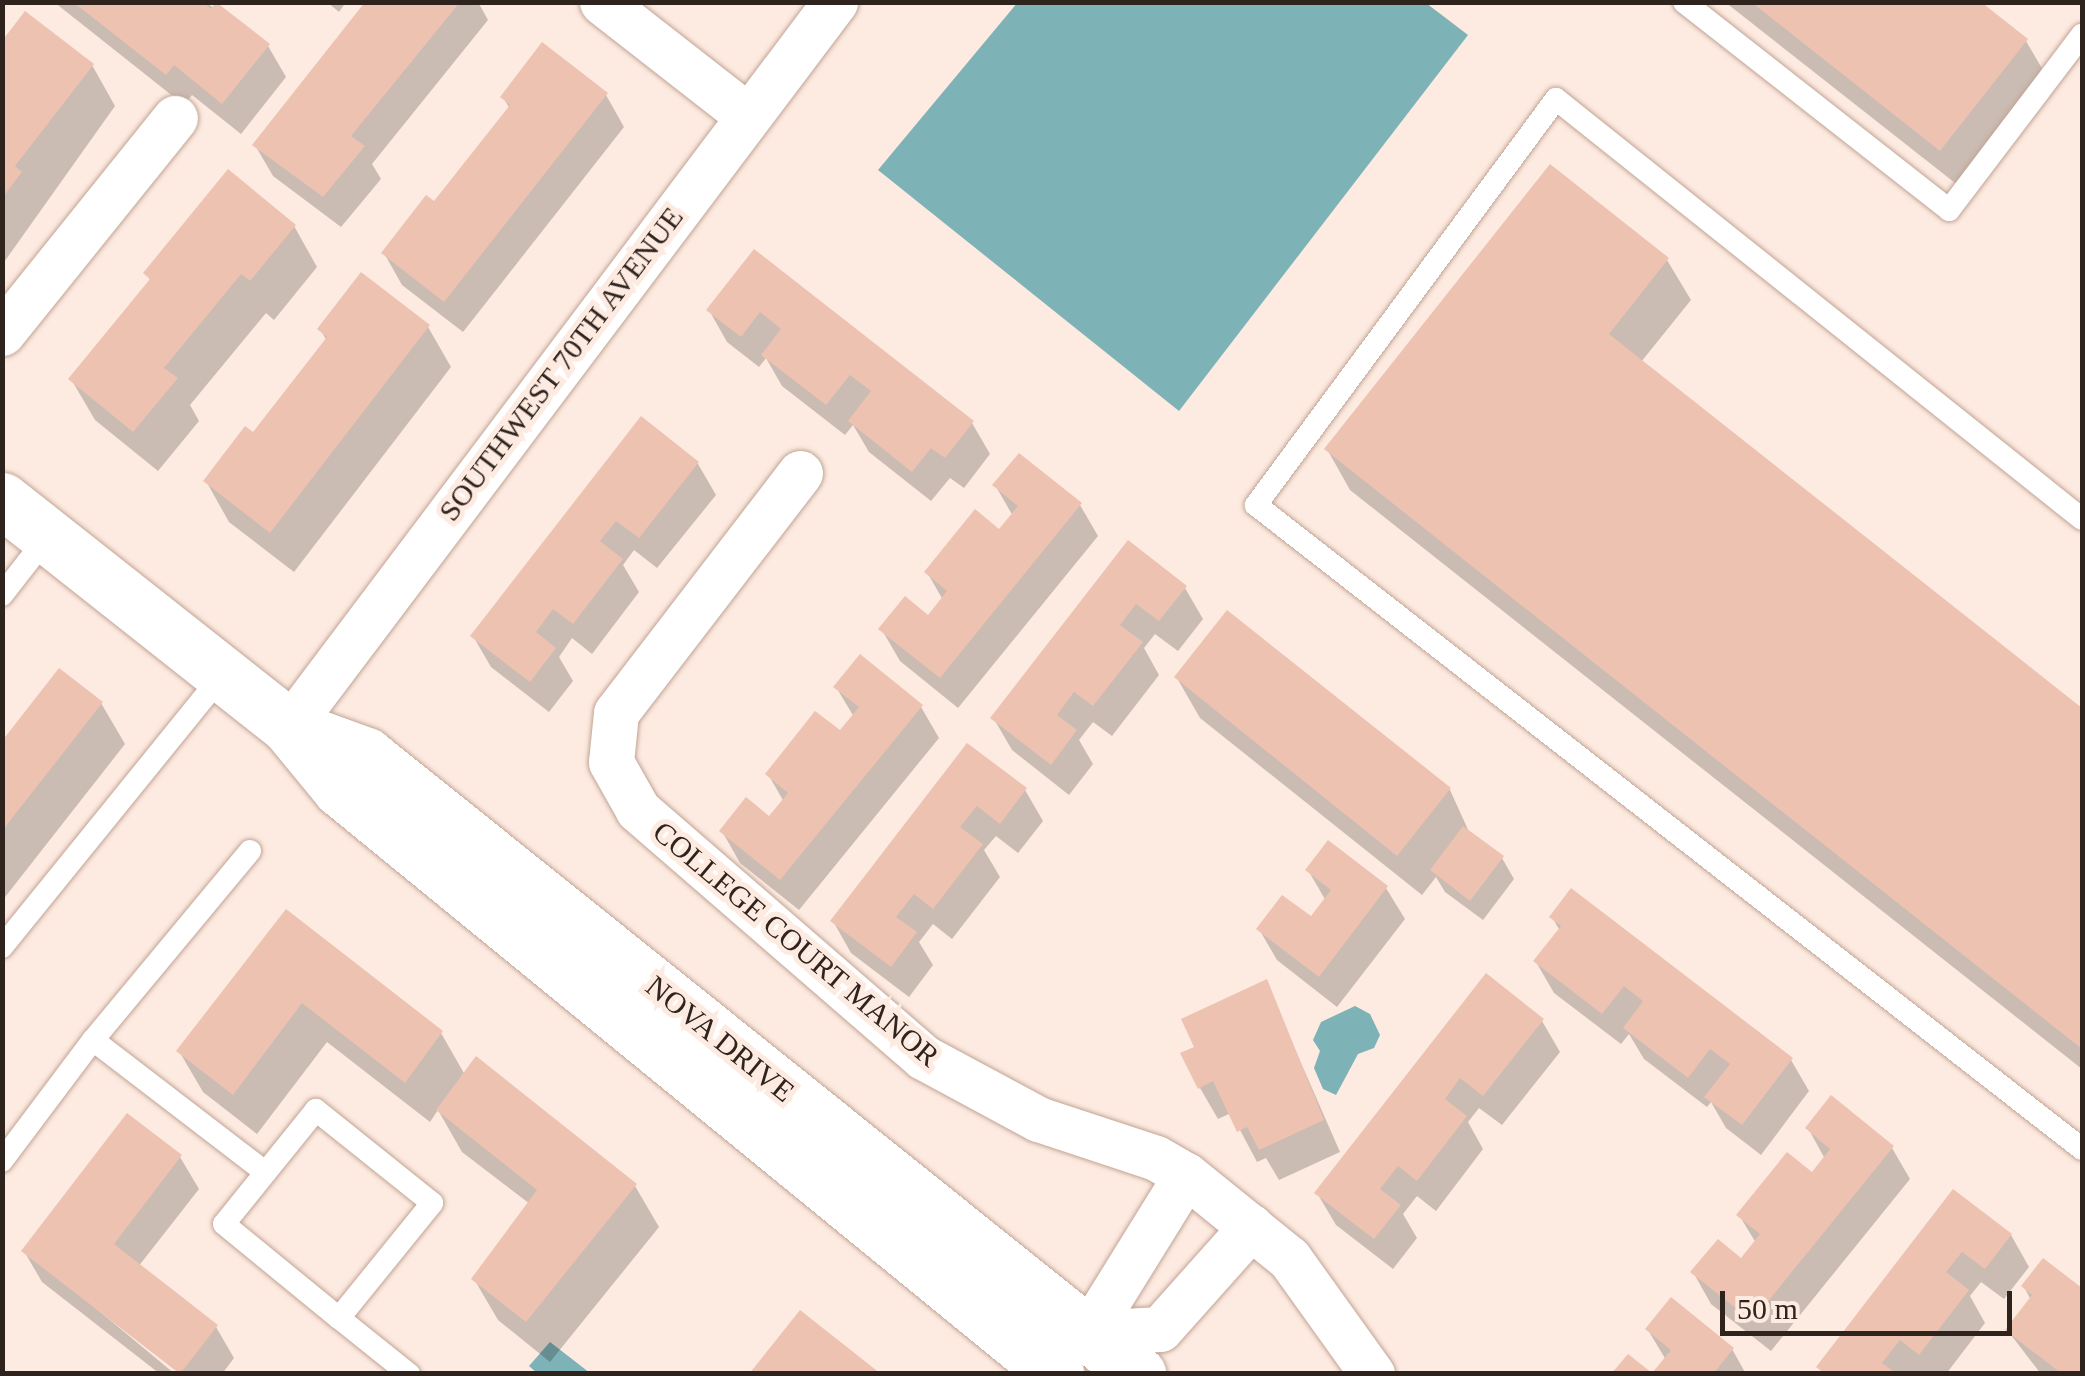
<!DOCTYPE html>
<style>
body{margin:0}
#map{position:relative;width:2085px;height:1376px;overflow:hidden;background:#fdeae0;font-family:"Times New Roman",serif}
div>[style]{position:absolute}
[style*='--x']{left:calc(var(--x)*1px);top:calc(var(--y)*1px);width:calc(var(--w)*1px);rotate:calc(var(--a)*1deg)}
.water>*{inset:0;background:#7db2b7}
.shadow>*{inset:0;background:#0003}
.building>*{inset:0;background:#edc2b0}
.roads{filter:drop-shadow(0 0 2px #c1a495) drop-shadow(0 0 2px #c1a495)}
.lane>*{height:22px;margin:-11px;padding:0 11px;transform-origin:11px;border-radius:11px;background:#fff}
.street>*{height:45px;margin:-22.5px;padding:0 22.5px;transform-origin:22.5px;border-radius:22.5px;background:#fff}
.secondary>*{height:55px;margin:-27.5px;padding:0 27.5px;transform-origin:27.5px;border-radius:27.5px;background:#fff}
span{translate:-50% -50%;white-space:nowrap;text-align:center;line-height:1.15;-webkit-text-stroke:10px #fdeae0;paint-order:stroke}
.street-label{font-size:30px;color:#2e231d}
.frame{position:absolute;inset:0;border:5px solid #2e231d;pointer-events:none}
.scale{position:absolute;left:1720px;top:1291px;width:292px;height:45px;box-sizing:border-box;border:5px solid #2e231d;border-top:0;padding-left:12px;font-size:30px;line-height:35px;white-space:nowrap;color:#2e231d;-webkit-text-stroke:8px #fdeae0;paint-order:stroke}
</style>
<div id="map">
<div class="water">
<div style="clip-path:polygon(1018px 2px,1426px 3px,1468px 35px,1179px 411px,878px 170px)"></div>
<div style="clip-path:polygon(1355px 1006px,1370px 1014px,1380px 1035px,1374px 1048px,1358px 1054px,1336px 1095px,1323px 1089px,1314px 1068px,1320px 1051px,1313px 1040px,1321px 1022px)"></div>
<div style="clip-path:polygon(550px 1342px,590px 1373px,537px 1373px,529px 1366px)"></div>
</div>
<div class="shadow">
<div style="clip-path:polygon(54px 2px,205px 2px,268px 46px,286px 77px,241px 134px,192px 95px,184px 105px)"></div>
<div style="clip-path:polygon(327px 2px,346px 2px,339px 12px)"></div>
<div style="clip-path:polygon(368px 2px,478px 2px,488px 20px,372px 164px,381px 179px,341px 227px,273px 176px,255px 145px)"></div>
<div style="clip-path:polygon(1725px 2px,1977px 2px,2026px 41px,2050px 82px,1964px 190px)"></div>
<div style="clip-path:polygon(2px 45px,92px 65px,115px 106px,2px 265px)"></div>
<div style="clip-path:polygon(606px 95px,624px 127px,463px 332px,402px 285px,384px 253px,434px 204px,510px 109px,503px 97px)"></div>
<div style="clip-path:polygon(294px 226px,317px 267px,274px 320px,266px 313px,190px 405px,199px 421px,158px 471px,95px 420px,71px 379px,151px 282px,146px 273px)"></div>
<div style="clip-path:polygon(754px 252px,972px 423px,990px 454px,964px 488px,950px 478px,931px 501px,869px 452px,853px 425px,845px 435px,782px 386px,766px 358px,759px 367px,727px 342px,709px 310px)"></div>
<div style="clip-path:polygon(1667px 260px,1691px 300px,1641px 362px,2082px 711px,2082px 1069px,1350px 490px,1327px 449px)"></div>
<div style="clip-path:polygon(428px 327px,451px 367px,294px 572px,229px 522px,206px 481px,254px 436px,327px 341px,320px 329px)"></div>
<div style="clip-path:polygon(642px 420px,698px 464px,716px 495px,657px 568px,634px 550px,623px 565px,639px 592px,592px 654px,572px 638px,559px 657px,573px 681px,549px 712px,491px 667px,473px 636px)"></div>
<div style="clip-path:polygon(995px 485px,1080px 505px,1098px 536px,958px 708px,900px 661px,882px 630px,929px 618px,943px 600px,927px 572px,1000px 532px,1013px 516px)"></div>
<div style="clip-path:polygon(1128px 544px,1185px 588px,1203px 619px,1178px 651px,1155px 634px,1144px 648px,1159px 675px,1112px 736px,1093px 722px,1079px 740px,1093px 764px,1069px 795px,1012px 750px,994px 719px)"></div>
<div style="clip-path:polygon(1177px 678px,1450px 790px,1470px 834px,1502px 858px,1514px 879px,1483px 920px,1445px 892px,1436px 877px,1422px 895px,1200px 718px)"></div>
<div style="clip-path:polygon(836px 687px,921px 707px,939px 738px,799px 910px,740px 863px,722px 831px,770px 820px,784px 802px,768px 774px,840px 734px,854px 717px)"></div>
<div style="clip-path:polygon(101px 703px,125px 744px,2px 901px,2px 745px)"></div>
<div style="clip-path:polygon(968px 746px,1025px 790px,1043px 821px,1018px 853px,996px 836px,984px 850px,1000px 877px,952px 939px,933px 924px,919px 942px,933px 965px,909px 997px,851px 953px,833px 921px)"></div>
<div style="clip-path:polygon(1308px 870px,1386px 888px,1405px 919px,1337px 1007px,1277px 960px,1259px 929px,1311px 920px,1326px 901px)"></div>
<div style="clip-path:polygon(287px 912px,441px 1033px,465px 1075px,635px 1186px,659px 1227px,550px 1362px,498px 1320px,474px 1279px,530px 1204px,462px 1152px,438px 1110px,430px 1122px,327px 1042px,257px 1134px,203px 1092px,179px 1051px)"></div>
<div style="clip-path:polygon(1552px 917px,1791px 1060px,1809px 1091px,1761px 1155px,1726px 1128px,1711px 1102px,1707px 1107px,1644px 1059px,1629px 1034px,1621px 1044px,1554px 993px,1536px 962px,1560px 931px)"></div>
<div style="clip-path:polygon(1486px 976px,1542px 1021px,1560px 1052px,1502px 1125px,1479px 1108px,1468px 1122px,1483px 1149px,1436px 1211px,1417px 1196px,1403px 1214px,1417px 1238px,1393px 1269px,1336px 1225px,1317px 1193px)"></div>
<div style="clip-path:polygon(1266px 983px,1340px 1152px,1279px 1180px,1266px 1158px,1257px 1162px,1231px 1113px,1218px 1119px,1200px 1088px,1198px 1048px)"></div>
<div style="clip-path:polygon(128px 1117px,180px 1157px,199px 1189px,138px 1267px,216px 1327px,234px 1358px,222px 1374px,184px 1374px,46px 1267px,175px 1374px,160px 1374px,42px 1282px,24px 1251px)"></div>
<div style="clip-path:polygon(1808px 1128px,1892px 1148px,1910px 1179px,1771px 1351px,1711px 1304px,1693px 1272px,1741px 1261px,1756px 1243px,1739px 1215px,1812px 1175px,1825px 1159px)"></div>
<div style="clip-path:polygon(1953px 1192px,2011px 1235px,2029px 1267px,2004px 1299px,1981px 1282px,1970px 1296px,1985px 1323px,1946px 1374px,1823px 1374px,1819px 1367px)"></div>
<div style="clip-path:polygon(2043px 1261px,2082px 1291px,2082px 1374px,2041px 1374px,2008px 1331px,2031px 1300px,2024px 1287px)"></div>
<div style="clip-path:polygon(1648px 1330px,1732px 1349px,1746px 1374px,1655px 1374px,1666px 1360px)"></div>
</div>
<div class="building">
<div style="clip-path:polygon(73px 2px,203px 2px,211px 9px,216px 2px,270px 44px,222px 104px,174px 65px,166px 75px)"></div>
<div style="clip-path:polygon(365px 2px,460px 2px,351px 136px,365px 146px,323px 197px,252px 145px)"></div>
<div style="clip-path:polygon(1751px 2px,1981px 2px,2028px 39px,1940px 151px)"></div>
<div style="clip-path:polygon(25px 11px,94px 64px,15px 166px,22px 172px,2px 198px,2px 41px)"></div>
<div style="clip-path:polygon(542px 42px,608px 93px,444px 302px,381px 253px,426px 195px,434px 201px,510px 105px,500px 97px)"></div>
<div style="clip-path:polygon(1550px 164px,1669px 258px,1609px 334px,2082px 708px,2082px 1049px,1324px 449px)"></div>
<div style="clip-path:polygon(228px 169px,296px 225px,250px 281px,241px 274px,164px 368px,178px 378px,133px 432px,68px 379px,150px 279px,143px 273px)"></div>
<div style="clip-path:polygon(754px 249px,974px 421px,945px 458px,931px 448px,912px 472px,848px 421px,871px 391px,850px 375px,826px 405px,761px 355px,781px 329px,760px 312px,741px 337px,706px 310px)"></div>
<div style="clip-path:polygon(361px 272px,430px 325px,270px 533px,203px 481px,245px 426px,253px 432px,327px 337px,317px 329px)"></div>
<div style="clip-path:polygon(641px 416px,699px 462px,639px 538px,616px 521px,600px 541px,623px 559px,573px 624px,553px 609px,536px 632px,556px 648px,530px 682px,470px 636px)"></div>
<div style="clip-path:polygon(1019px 453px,1082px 503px,940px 678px,878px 629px,905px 596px,928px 615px,947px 591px,924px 572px,975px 509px,999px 529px,1018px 506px,992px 485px)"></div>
<div style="clip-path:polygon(1128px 540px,1187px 586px,1159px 621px,1136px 604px,1120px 625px,1143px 642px,1093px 706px,1074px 692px,1057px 715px,1077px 730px,1051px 765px,990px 718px)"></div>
<div style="clip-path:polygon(1227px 610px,1451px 788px,1397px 856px,1174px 677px)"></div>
<div style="clip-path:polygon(860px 654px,923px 705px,780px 880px,719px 831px,746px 797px,769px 816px,788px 793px,765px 774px,815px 711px,840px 730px,859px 707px,833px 687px)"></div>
<div style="clip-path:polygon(59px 668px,103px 702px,2px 831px,2px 741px)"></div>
<div style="clip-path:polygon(967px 743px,1027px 788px,1000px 824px,977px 806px,960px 827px,983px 844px,933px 909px,914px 894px,896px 917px,917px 932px,891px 967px,830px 921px)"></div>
<div style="clip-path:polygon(1463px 826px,1504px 856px,1470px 901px,1430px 870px)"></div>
<div style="clip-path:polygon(1328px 840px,1388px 886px,1319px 977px,1256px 929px,1282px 895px,1311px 916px,1331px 890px,1305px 870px)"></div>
<div style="clip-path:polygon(1571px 888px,1793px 1058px,1742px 1125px,1704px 1097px,1730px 1064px,1710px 1049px,1688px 1078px,1623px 1028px,1643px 1001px,1624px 986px,1602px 1014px,1533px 961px,1561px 926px,1549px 917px)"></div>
<div style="clip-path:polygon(286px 909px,443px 1031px,405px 1083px,302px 1003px,233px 1095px,176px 1051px)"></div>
<div style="clip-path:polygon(1486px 973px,1544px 1019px,1483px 1096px,1460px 1078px,1445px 1099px,1467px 1116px,1417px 1181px,1398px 1166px,1380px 1189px,1401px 1205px,1374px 1239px,1314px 1193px)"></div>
<div style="clip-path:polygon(1267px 979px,1324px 1120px,1259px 1150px,1247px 1127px,1237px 1132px,1213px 1081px,1198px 1089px,1180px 1053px,1194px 1047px,1181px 1019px)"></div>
<div style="clip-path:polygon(476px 1056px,637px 1184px,526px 1322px,471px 1279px,537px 1190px,436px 1110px)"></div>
<div style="clip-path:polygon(1831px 1095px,1894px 1146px,1752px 1321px,1690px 1272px,1718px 1239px,1741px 1258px,1760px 1234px,1736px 1215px,1787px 1152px,1812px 1172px,1830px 1149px,1805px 1128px)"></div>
<div style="clip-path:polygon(127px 1113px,182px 1155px,114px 1244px,218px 1325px,180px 1374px,21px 1251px)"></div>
<div style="clip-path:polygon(1953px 1189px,2012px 1234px,1985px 1269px,1962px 1252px,1946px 1272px,1969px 1290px,1919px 1355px,1900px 1340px,1882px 1363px,1897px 1374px,1825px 1374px,1816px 1367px)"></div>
<div style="clip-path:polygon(2043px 1258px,2082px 1288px,2081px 1374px,2062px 1374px,2005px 1330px,2032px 1295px,2021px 1286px)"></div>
<div style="clip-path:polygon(1671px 1297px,1734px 1348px,1713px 1374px,1611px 1374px,1628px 1354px,1652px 1373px,1671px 1350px,1645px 1329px)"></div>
<div style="clip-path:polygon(800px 1310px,881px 1374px,749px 1374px)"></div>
</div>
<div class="roads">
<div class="lane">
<div style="--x:1684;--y:2;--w:337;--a:38.1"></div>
<div style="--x:1949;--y:210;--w:220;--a:-52.8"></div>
<div style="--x:2082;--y:519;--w:673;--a:-141.39"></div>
<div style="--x:1556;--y:99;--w:505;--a:126.46"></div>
<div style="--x:1256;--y:505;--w:1047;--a:37.94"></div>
<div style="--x:2;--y:595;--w:75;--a:-52.1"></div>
<div style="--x:250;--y:851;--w:246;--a:129.7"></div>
<div style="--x:93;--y:1040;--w:217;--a:37.5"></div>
<div style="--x:2;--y:947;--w:351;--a:-51"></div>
<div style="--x:2;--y:1161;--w:151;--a:-53.1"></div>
<div style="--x:339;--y:1318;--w:148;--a:-51"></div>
<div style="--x:432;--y:1203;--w:149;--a:-141.3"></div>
<div style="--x:316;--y:1110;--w:146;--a:128.9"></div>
<div style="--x:224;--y:1224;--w:149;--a:39.3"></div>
<div style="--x:339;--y:1318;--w:90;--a:38.7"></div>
</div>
<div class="street">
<div style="--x:602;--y:2;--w:185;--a:38"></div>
<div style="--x:2;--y:333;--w:276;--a:-51.2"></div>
<div style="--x:800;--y:473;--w:302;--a:127.5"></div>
<div style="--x:616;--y:713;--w:49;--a:95.8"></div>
<div style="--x:611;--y:762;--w:55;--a:60.6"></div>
<div style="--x:638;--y:810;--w:377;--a:40.9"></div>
<div style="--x:923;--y:1057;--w:131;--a:28.3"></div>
<div style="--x:1038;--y:1119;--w:124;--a:18.3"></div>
<div style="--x:1156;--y:1158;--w:34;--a:30"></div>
<div style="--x:1186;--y:1175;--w:132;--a:38.9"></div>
<div style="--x:1289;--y:1258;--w:143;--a:54.4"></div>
<div style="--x:289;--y:727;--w:908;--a:-53.02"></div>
<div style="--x:1186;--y:1175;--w:186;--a:121.8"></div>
<div style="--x:1088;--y:1333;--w:72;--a:-3.2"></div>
<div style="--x:1160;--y:1329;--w:137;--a:-48.3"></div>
</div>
<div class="secondary">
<div style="--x:2;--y:500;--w:366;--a:38.3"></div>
<div style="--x:289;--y:727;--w:80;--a:50.6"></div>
<div style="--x:340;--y:789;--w:925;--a:39.25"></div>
<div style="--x:292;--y:728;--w:79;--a:20"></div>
<div style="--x:366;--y:755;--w:990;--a:38.72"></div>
</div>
</div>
<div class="street-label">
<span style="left:561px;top:364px;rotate:-53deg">SOUTHWEST 70TH AVENUE</span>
<span style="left:796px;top:944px;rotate:40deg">COLLEGE COURT MANOR</span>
<span style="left:720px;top:1039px;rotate:39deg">NOVA DRIVE</span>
</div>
<div class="frame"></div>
<div class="scale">50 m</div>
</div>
